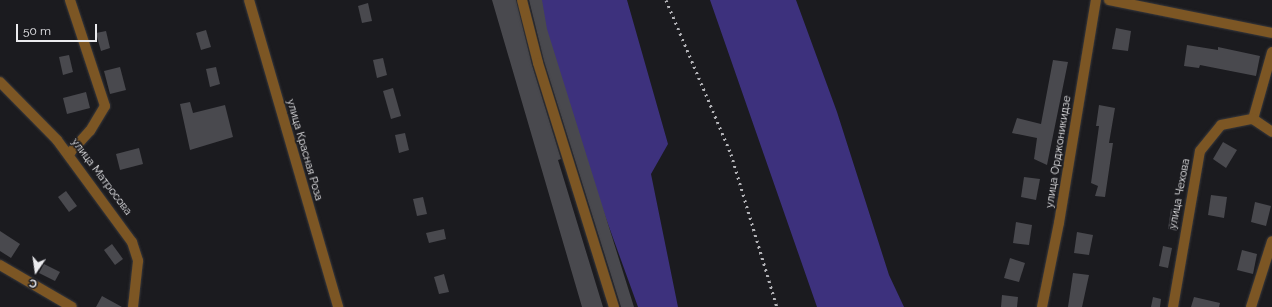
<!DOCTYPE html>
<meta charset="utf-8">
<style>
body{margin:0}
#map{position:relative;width:1272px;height:307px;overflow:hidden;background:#1b1b1f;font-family:Raleway,sans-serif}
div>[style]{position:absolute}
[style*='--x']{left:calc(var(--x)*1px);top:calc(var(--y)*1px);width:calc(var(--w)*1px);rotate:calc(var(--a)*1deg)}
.forest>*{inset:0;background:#3d317d}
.building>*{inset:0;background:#49494e}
.roads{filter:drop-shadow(0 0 1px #38383c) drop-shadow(0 0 1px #38383c)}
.minor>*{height:10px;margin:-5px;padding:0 5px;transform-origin:5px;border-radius:5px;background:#7c5624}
.rail>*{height:3px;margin-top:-1.5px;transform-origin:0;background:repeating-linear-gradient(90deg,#b3b3b7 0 2px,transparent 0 6px)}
span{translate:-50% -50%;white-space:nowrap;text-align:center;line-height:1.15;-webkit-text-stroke:3px #1b1b1f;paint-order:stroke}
.street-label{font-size:11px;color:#ebebee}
.north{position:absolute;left:16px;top:251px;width:40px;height:40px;-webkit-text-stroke:3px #1b1b1f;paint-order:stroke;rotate:193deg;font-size:11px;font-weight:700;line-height:16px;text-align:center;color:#ebebee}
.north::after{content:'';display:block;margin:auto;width:14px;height:18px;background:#ebebee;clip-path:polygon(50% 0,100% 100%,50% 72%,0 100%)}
.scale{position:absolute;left:16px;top:24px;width:81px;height:18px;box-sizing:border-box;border:2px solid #ebebee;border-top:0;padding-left:5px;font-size:12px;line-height:14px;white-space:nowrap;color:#ebebee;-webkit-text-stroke:3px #1b1b1f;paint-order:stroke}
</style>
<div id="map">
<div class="forest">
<div style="clip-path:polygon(534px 0,627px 0,668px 144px,651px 174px,678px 307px,638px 307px,540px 36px)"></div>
<div style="clip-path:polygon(710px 0,796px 0,837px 112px,889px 275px,904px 307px,817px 307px)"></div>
</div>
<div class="building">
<div style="clip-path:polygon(492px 0,516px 0,532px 65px,561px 159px,558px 160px,603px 307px,582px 307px)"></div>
<div style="clip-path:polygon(529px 0,542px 0,547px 29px,634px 307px,621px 307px,544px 61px)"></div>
<div style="clip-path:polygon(368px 3px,372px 21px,362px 23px,358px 6px)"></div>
<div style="clip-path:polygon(1116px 28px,1131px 31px,1128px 51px,1112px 49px)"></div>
<div style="clip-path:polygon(206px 30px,211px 47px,201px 50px,196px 33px)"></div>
<div style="clip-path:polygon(106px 31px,110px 48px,101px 51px,96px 33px)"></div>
<div style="clip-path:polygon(1187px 45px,1218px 50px,1218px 47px,1260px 56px,1256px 76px,1200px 65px,1199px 68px,1184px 66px)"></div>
<div style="clip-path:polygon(69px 55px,73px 72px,63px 75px,59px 57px)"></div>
<div style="clip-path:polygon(383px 58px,387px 75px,377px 78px,373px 60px)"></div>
<div style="clip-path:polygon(1053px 60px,1068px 62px,1047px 165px,1034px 159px,1037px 138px,1012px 133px,1017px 118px,1041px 124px)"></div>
<div style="clip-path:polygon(120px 67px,126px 90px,110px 94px,104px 71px)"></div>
<div style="clip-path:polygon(216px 67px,220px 84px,210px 87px,206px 69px)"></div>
<div style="clip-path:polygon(393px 88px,401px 116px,391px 119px,383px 91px)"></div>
<div style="clip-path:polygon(86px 92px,90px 108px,67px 114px,63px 98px)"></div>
<div style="clip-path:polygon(190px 102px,193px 113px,225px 105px,233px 137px,190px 150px,180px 104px)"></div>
<div style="clip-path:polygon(1099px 105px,1115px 108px,1109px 143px,1113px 143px,1105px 197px,1095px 196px,1098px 186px,1091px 183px,1099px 126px,1096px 126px)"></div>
<div style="clip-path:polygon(405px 133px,409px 150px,399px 153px,395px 135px)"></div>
<div style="clip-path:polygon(1223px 142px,1237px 150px,1226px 168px,1213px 159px)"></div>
<div style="clip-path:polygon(139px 148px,143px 164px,120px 170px,116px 154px)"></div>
<div style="clip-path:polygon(1024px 177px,1040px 179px,1036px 200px,1021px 197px)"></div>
<div style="clip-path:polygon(66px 191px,77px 206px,69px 212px,58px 197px)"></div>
<div style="clip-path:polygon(1211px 195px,1227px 197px,1224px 218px,1208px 215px)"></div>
<div style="clip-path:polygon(423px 197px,427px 214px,417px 216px,413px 199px)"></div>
<div style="clip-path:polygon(1255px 202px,1271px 206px,1266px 226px,1251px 222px)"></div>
<div style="clip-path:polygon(1171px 209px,1180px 210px,1177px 231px,1168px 229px)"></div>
<div style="clip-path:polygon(1016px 222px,1032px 225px,1029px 245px,1013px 243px)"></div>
<div style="clip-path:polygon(444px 229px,446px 239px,429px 243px,426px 233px)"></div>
<div style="clip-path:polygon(0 231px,20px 244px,11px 258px,0 251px)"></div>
<div style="clip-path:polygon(1077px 232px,1093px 235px,1089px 255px,1074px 253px)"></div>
<div style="clip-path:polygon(112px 244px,123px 259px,115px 265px,104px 250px)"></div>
<div style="clip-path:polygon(1163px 246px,1172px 248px,1168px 268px,1159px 266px)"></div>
<div style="clip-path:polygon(1242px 250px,1257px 254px,1253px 274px,1237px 270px)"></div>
<div style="clip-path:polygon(1010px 258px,1025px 263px,1019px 282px,1004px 278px)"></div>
<div style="clip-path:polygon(44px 264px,60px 272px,55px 281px,39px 273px)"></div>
<div style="clip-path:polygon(1073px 273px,1089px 275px,1082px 307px,1068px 307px)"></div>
<div style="clip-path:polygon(444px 274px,449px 292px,439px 294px,434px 277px)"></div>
<div style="clip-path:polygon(1002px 295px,1018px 297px,1017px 307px,1001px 307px)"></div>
<div style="clip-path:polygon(102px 296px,122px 307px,96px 307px)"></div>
<div style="clip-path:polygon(1153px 297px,1161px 299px,1160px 307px,1151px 307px)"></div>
<div style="clip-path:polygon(1194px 297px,1220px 303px,1219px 307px,1191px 307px)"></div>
</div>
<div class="roads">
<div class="minor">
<div style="--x:249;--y:0;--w:320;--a:73.8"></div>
<div style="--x:522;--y:0;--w:65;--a:75.7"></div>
<div style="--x:538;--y:63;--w:256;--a:72.7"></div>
<div style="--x:1109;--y:0;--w:166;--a:11.4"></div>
<div style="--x:1272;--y:52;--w:70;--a:105.8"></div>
<div style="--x:1253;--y:119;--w:23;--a:34"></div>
<div style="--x:0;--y:82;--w:81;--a:45.5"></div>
<div style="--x:57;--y:140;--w:127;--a:53.7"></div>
<div style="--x:132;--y:242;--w:20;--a:72"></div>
<div style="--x:138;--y:261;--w:46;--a:96.2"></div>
<div style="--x:69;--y:154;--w:31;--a:-48"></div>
<div style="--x:90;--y:131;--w:29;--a:-59"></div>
<div style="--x:105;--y:106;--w:112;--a:-108.3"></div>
<div style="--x:0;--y:265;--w:83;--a:30.3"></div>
<div style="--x:1042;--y:307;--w:86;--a:-78.6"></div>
<div style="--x:1059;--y:223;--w:226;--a:-80.6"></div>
<div style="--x:1173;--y:307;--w:158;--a:-80.2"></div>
<div style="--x:1200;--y:151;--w:33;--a:-51"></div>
<div style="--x:1221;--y:125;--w:33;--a:-11"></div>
<div style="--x:1251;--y:307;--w:69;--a:-72.3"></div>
</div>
</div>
<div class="rail">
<div style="--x:666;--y:0;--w:167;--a:67.1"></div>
<div style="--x:731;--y:154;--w:160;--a:73.3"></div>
</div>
<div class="street-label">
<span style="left:304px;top:150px;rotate:74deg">улица Красная Роза</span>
<span style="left:1059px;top:152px;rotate:-81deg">улица Орджоникидзе</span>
<span style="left:101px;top:177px;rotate:53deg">улица Матросова</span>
<span style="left:1180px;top:194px;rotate:-79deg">улица Чехова</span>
</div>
<div class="north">С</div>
<div class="scale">50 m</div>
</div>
